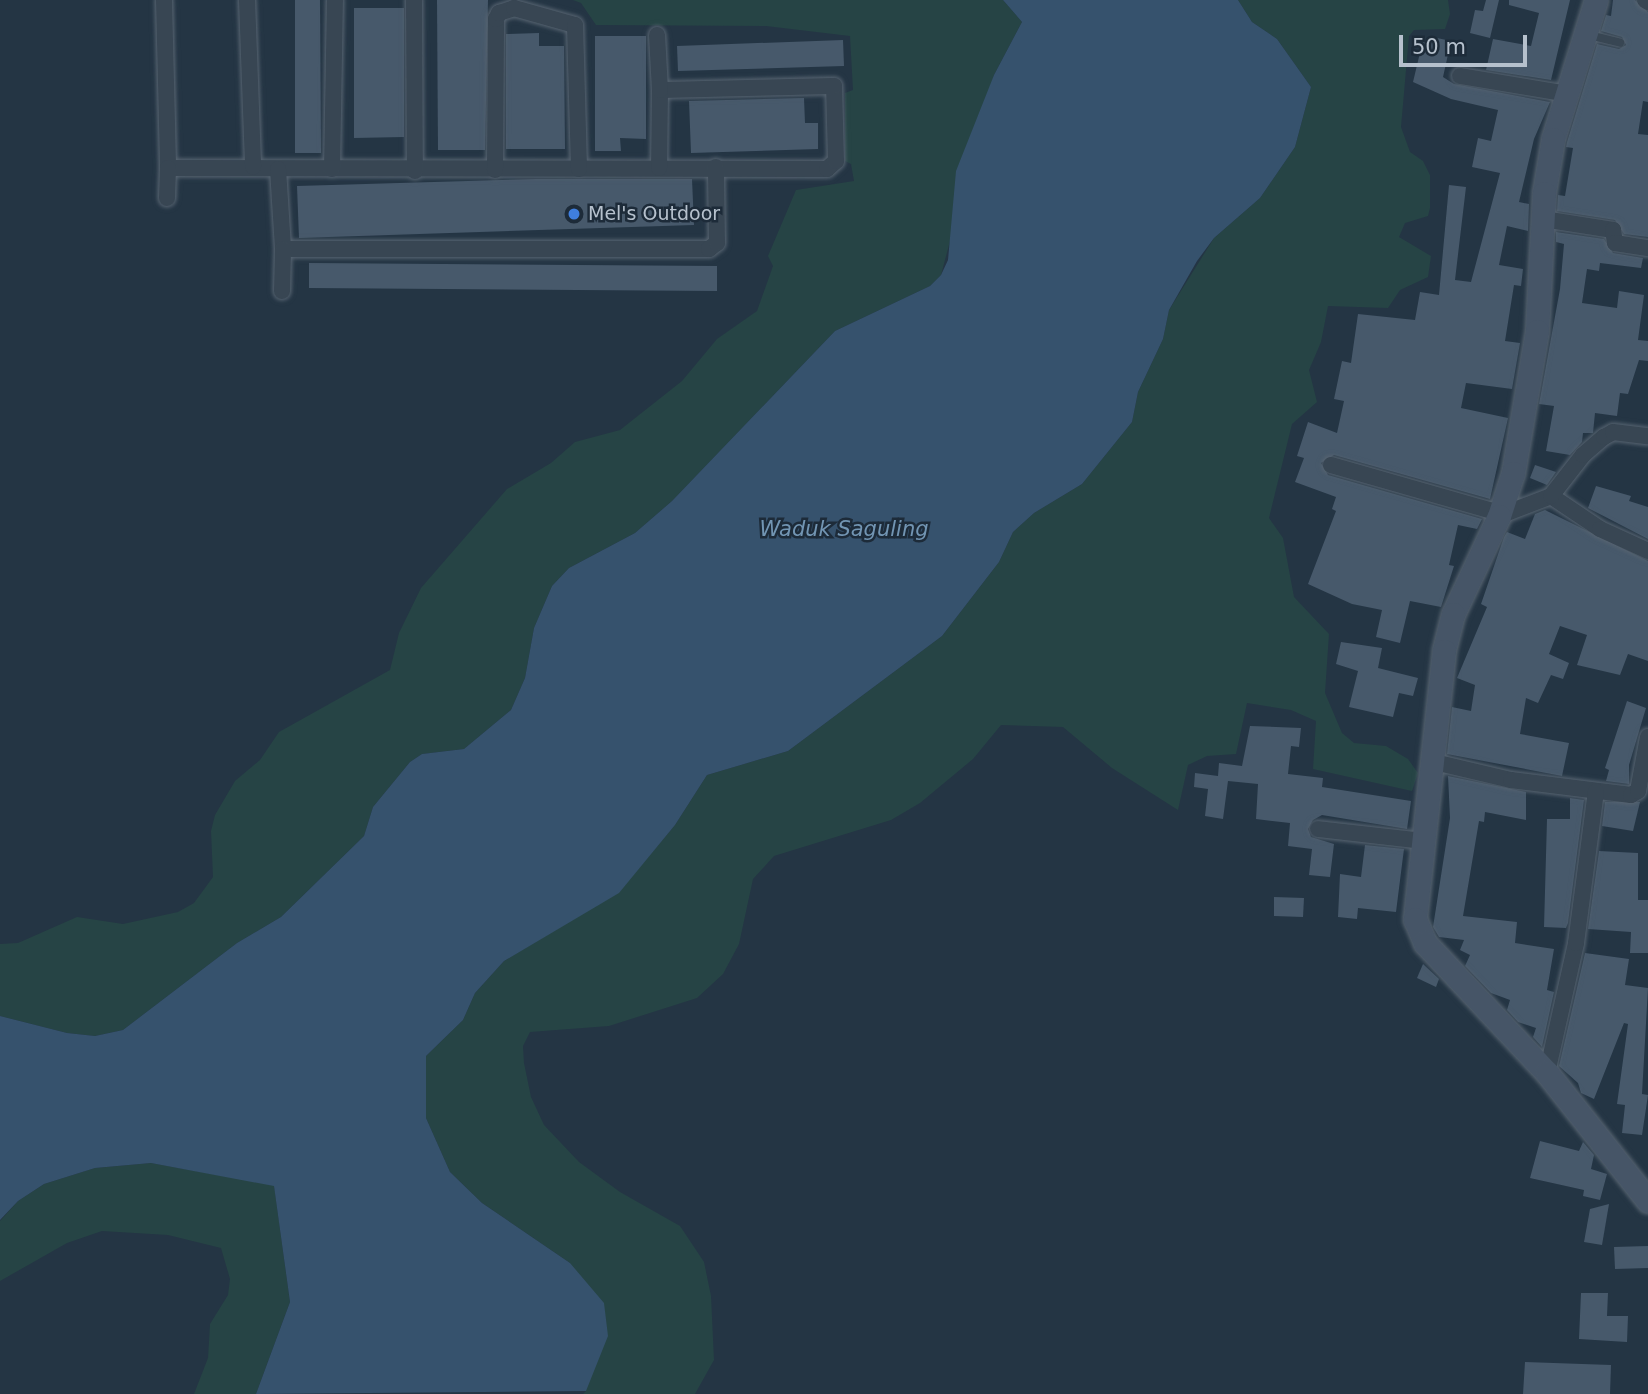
<!DOCTYPE html>
<style>
body{margin:0}
#map{position:relative;width:1648px;height:1394px;overflow:hidden;background:#243544;font-family:"DejaVu Sans",sans-serif}
div>[style]{position:absolute}
[style*='--x']{left:calc(var(--x)*1px);top:calc(var(--y)*1px);width:calc(var(--w)*1px);rotate:calc(var(--a)*1deg)}
.green>*{inset:0;background:#264445}
.water>*{inset:0;background:#36526d}
.building>*{inset:0;background:#47596b}
.roads{filter:drop-shadow(0 0 2px #576471) drop-shadow(0 0 2px #576471)}
.lane>*{height:8px;margin:-4px;padding:0 4px;transform-origin:4px;border-radius:4px;background:#384653}
.street>*{height:16px;margin:-8px;padding:0 8px;transform-origin:8px;border-radius:8px;background:#384653}
.secondary>*{height:23px;margin:-11.5px;padding:0 11.5px;transform-origin:11.5px;border-radius:11.5px;background:#465567}
.dots>*{width:19px;height:19px;translate:-50% -50%;box-sizing:border-box;border:4px solid #1d2b39;border-radius:50%}
span{translate:-50% -50%;white-space:nowrap;text-align:center;line-height:1.15;-webkit-text-stroke:5px #1d2b39;paint-order:stroke}
.poi-label{font-size:19px;color:#b6c1cd}
.left{translate:0 -50%;text-align:left}
.water-label{font-size:21px;color:#7295b3;font-style:italic}
.scale{position:absolute;left:1399px;top:35px;width:128px;height:32px;box-sizing:border-box;border:4px solid #b6c1cd;border-top:0;padding-left:9px;font-size:21px;line-height:24px;white-space:nowrap;color:#b6c1cd;-webkit-text-stroke:5px #1d2b39;paint-order:stroke}
</style>
<div id="map">
<div class="green">
<div style="clip-path:polygon(573px 0,1003px 0,1022px 22px,994px 75px,941px 275px,930px 286px,835px 331px,672px 501px,635px 533px,569px 568px,552px 586px,534px 628px,525px 678px,511px 710px,464px 749px,422px 754px,410px 762px,373px 807px,364px 836px,281px 917px,237px 943px,123px 1030px,95px 1036px,67px 1033px,0 1016px,0 944px,18px 943px,77px 917px,123px 924px,178px 912px,194px 903px,213px 877px,211px 831px,215px 815px,235px 781px,260px 760px,279px 732px,390px 670px,399px 633px,421px 588px,507px 489px,551px 463px,575px 442px,620px 430px,682px 381px,717px 339px,757px 311px,773px 266px,768px 256px,796px 190px,854px 181px,851px 164px,845px 161px,845px 93px,853px 90px,850px 36px,766px 26px,596px 25px,581px 3px)"></div>
<div style="clip-path:polygon(1238px 0,1448px 0,1450px 14px,1445px 29px,1414px 30px,1409px 36px,1401px 127px,1410px 152px,1423px 161px,1430px 175px,1430px 208px,1428px 216px,1405px 223px,1399px 237px,1431px 256px,1428px 277px,1400px 290px,1388px 308px,1328px 306px,1321px 342px,1309px 370px,1317px 402px,1292px 424px,1269px 518px,1283px 538px,1294px 597px,1329px 634px,1325px 693px,1342px 733px,1354px 743px,1386px 746px,1408px 759px,1418px 773px,1412px 791px,1313px 769px,1316px 721px,1291px 710px,1247px 703px,1236px 754px,1207px 756px,1188px 765px,1178px 810px,1112px 768px,1063px 727px,1001px 725px,973px 759px,920px 803px,891px 820px,774px 856px,753px 879px,739px 944px,723px 974px,697px 998px,609px 1026px,530px 1032px,523px 1046px,524px 1063px,531px 1097px,544px 1125px,579px 1162px,620px 1192px,680px 1226px,704px 1262px,711px 1296px,714px 1360px,695px 1394px,583px 1394px,586px 1391px,570px 1263px,482px 1203px,450px 1172px,426px 1118px,426px 1056px,463px 1020px,475px 993px,504px 961px,619px 892px,675px 825px,707px 775px,788px 751px,942px 636px,999px 562px,1013px 532px,1034px 513px,1082px 484px,1132px 422px,1138px 392px,1163px 339px,1169px 310px,1214px 238px,1260px 198px,1295px 147px,1311px 87px,1277px 39px,1252px 22px)"></div>
<div style="clip-path:polygon(151px 1163px,274px 1185px,290px 1302px,256px 1394px,194px 1394px,208px 1358px,210px 1324px,228px 1295px,230px 1279px,221px 1248px,168px 1235px,102px 1231px,67px 1243px,0 1281px,0 1221px,18px 1201px,44px 1184px,95px 1168px)"></div>
</div>
<div class="water">
<div style="clip-path:polygon(1003px 0,1238px 0,1252px 22px,1277px 39px,1311px 87px,1295px 147px,1260px 198px,1214px 238px,1197px 261px,1169px 310px,1163px 339px,1138px 392px,1132px 422px,1082px 484px,1034px 513px,1013px 532px,999px 562px,942px 636px,788px 751px,707px 775px,675px 825px,619px 893px,504px 961px,475px 993px,463px 1020px,426px 1056px,426px 1118px,450px 1172px,482px 1203px,570px 1263px,604px 1303px,608px 1336px,586px 1391px,256px 1394px,290px 1302px,274px 1186px,151px 1163px,95px 1168px,44px 1184px,18px 1201px,0 1220px,0 1016px,67px 1033px,95px 1036px,123px 1030px,237px 943px,281px 917px,364px 836px,373px 807px,410px 762px,422px 754px,464px 749px,511px 710px,525px 678px,534px 628px,552px 586px,569px 568px,635px 533px,672px 501px,835px 331px,930px 286px,941px 275px,948px 260px,956px 171px,994px 75px,1022px 22px)"></div>
</div>
<div class="building">
<div style="clip-path:polygon(295px 0,320px 0,321px 153px,295px 153px)"></div>
<div style="clip-path:polygon(437px 0,488px 0,485px 150px,438px 150px)"></div>
<div style="clip-path:polygon(1486px 0,1499px 0,1490px 38px,1470px 33px,1475px 10px,1483px 11px)"></div>
<div style="clip-path:polygon(1509px 0,1570px 0,1551px 80px,1486px 70px,1493px 39px,1531px 46px,1539px 13px,1509px 5px)"></div>
<div style="clip-path:polygon(1613px 0,1635px 0,1648px 12px,1648px 102px,1643px 101px,1638px 134px,1648px 135px,1648px 237px,1624px 234px,1615px 220px,1557px 211px,1558px 195px,1565px 196px,1573px 148px,1566px 147px,1567px 142px,1597px 44px,1619px 49px,1626px 45px,1622px 37px,1601px 31px,1606px 15px,1611px 16px)"></div>
<div style="clip-path:polygon(354px 8px,404px 8px,404px 137px,354px 138px)"></div>
<div style="clip-path:polygon(539px 33px,539px 46px,564px 46px,565px 149px,506px 149px,506px 34px)"></div>
<div style="clip-path:polygon(595px 36px,646px 36px,646px 139px,620px 138px,621px 151px,595px 151px)"></div>
<div style="clip-path:polygon(1437px 38px,1451px 41px,1443px 77px,1454px 84px,1550px 102px,1534px 139px,1519px 202px,1529px 204px,1528px 231px,1507px 226px,1499px 265px,1523px 269px,1521px 286px,1514px 285px,1505px 341px,1520px 343px,1512px 389px,1466px 383px,1461px 408px,1508px 418px,1490px 499px,1334px 455px,1321px 463px,1328px 475px,1482px 519px,1477px 529px,1458px 525px,1449px 565px,1454px 566px,1441px 607px,1410px 601px,1400px 643px,1376px 637px,1382px 610px,1352px 604px,1308px 584px,1336px 511px,1332px 509px,1336px 497px,1295px 482px,1304px 458px,1297px 456px,1308px 422px,1337px 433px,1344px 401px,1334px 399px,1342px 361px,1351px 363px,1358px 314px,1415px 320px,1420px 292px,1439px 295px,1449px 185px,1466px 187px,1455px 280px,1471px 282px,1500px 173px,1472px 167px,1478px 138px,1491px 141px,1498px 110px,1451px 99px,1413px 82px,1423px 40px,1436px 43px)"></div>
<div style="clip-path:polygon(843px 40px,844px 66px,678px 71px,677px 46px)"></div>
<div style="clip-path:polygon(804px 98px,805px 123px,818px 123px,818px 149px,691px 153px,689px 101px)"></div>
<div style="clip-path:polygon(536px 179px,692px 179px,694px 225px,299px 238px,297px 186px)"></div>
<div style="clip-path:polygon(1556px 232px,1604px 239px,1613px 253px,1643px 258px,1641px 268px,1600px 263px,1599px 271px,1587px 269px,1582px 303px,1617px 308px,1619px 291px,1644px 295px,1638px 340px,1648px 341px,1648px 361px,1639px 360px,1628px 394px,1620px 393px,1617px 416px,1595px 413px,1593px 433px,1583px 433px,1582px 442px,1570px 455px,1546px 451px,1554px 406px,1539px 404px,1560px 289px,1564px 244px,1556px 242px)"></div>
<div style="clip-path:polygon(309px 263px,717px 266px,717px 291px,309px 288px)"></div>
<div style="clip-path:polygon(1535px 465px,1556px 472px,1547px 485px,1530px 478px)"></div>
<div style="clip-path:polygon(1596px 486px,1631px 496px,1629px 501px,1648px 507px,1648px 539px,1588px 508px)"></div>
<div style="clip-path:polygon(1545px 510px,1648px 561px,1648px 661px,1628px 654px,1620px 675px,1577px 665px,1587px 635px,1560px 626px,1549px 654px,1569px 663px,1563px 679px,1551px 675px,1538px 703px,1526px 698px,1520px 734px,1569px 743px,1562px 776px,1447px 754px,1452px 707px,1471px 711px,1475px 685px,1457px 678px,1487px 607px,1481px 604px,1504px 537px,1507px 532px,1525px 539px,1535px 514px)"></div>
<div style="clip-path:polygon(1341px 642px,1382px 648px,1378px 668px,1418px 678px,1413px 696px,1399px 693px,1393px 717px,1349px 707px,1358px 671px,1336px 664px)"></div>
<div style="clip-path:polygon(1627px 701px,1646px 708px,1629px 765px,1629px 784px,1606px 781px,1609px 770px,1605px 768px)"></div>
<div style="clip-path:polygon(1250px 726px,1301px 728px,1299px 747px,1291px 746px,1288px 774px,1323px 778px,1322px 787px,1411px 801px,1407px 829px,1322px 815px,1313px 820px,1308px 829px,1311px 837px,1334px 844px,1330px 877px,1309px 875px,1312px 849px,1288px 846px,1290px 823px,1256px 819px,1258px 784px,1228px 781px,1223px 819px,1205px 816px,1208px 789px,1194px 787px,1195px 773px,1218px 776px,1219px 763px,1242px 766px)"></div>
<div style="clip-path:polygon(1448px 776px,1526px 792px,1526px 820px,1485px 812px,1484px 822px,1479px 821px,1463px 916px,1517px 922px,1515px 943px,1554px 949px,1547px 990px,1554px 992px,1542px 1047px,1533px 1037px,1536px 1028px,1518px 1022px,1507px 1010px,1510px 1000px,1491px 993px,1465px 966px,1470px 955px,1460px 950px,1464px 940px,1439px 937px,1433px 927px,1450px 818px)"></div>
<div style="clip-path:polygon(1570px 798px,1584px 800px,1568px 923px,1566px 928px,1544px 927px,1547px 819px,1570px 819px)"></div>
<div style="clip-path:polygon(1605px 802px,1640px 802px,1633px 831px,1602px 826px)"></div>
<div style="clip-path:polygon(1365px 845px,1404px 849px,1396px 912px,1358px 908px,1357px 919px,1338px 917px,1340px 874px,1361px 877px)"></div>
<div style="clip-path:polygon(1599px 851px,1638px 853px,1638px 900px,1648px 900px,1648px 953px,1630px 953px,1631px 932px,1588px 929px)"></div>
<div style="clip-path:polygon(1274px 897px,1304px 898px,1303px 917px,1274px 916px)"></div>
<div style="clip-path:polygon(1585px 953px,1629px 959px,1625px 985px,1648px 988px,1642px 1094px,1648px 1095px,1642px 1135px,1622px 1133px,1625px 1105px,1617px 1104px,1628px 1024px,1624px 1023px,1594px 1099px,1581px 1093px,1578px 1083px,1559px 1066px)"></div>
<div style="clip-path:polygon(1423px 964px,1439px 979px,1436px 987px,1417px 978px)"></div>
<div style="clip-path:polygon(1540px 1141px,1579px 1151px,1583px 1142px,1594px 1155px,1591px 1169px,1607px 1174px,1600px 1200px,1583px 1196px,1584px 1190px,1530px 1178px)"></div>
<div style="clip-path:polygon(1609px 1204px,1602px 1245px,1584px 1242px,1590px 1209px)"></div>
<div style="clip-path:polygon(1648px 1246px,1648px 1268px,1615px 1269px,1614px 1247px)"></div>
<div style="clip-path:polygon(1581px 1293px,1608px 1293px,1607px 1316px,1628px 1316px,1627px 1342px,1579px 1339px)"></div>
<div style="clip-path:polygon(1525px 1362px,1611px 1365px,1610px 1394px,1523px 1394px)"></div>
</div>
<div class="roads">
<div class="lane">
<div style="--x:1589;--y:35;--w:32;--a:14"></div>
</div>
<div class="street">
<div style="--x:164;--y:0;--w:168;--a:88.6"></div>
<div style="--x:168;--y:168;--w:659;--a:0.09"></div>
<div style="--x:827;--y:169;--w:12;--a:-42"></div>
<div style="--x:836;--y:161;--w:75;--a:-91.5"></div>
<div style="--x:834;--y:86;--w:174;--a:178.7"></div>
<div style="--x:660;--y:90;--w:78;--a:90.7"></div>
<div style="--x:247;--y:0;--w:167;--a:87.9"></div>
<div style="--x:414;--y:0;--w:171;--a:89.7"></div>
<div style="--x:1645;--y:0;--w:4;--a:34"></div>
<div style="--x:657;--y:35;--w:55;--a:86.9"></div>
<div style="--x:1460;--y:76;--w:110;--a:9.4"></div>
<div style="--x:278;--y:169;--w:80;--a:86.4"></div>
<div style="--x:283;--y:249;--w:426;--a:0"></div>
<div style="--x:709;--y:249;--w:10;--a:-37"></div>
<div style="--x:717;--y:243;--w:76;--a:-90.8"></div>
<div style="--x:332;--y:169;--w:169;--a:-89"></div>
<div style="--x:495;--y:170;--w:151;--a:-89.6"></div>
<div style="--x:496;--y:19;--w:7;--a:-63"></div>
<div style="--x:499;--y:13;--w:16;--a:-18"></div>
<div style="--x:514;--y:8;--w:63;--a:15.6"></div>
<div style="--x:575;--y:25;--w:144;--a:88.4"></div>
<div style="--x:167;--y:198;--w:30;--a:-88"></div>
<div style="--x:1543;--y:219;--w:71;--a:8.9"></div>
<div style="--x:1613;--y:230;--w:13;--a:81"></div>
<div style="--x:1615;--y:243;--w:33;--a:9"></div>
<div style="--x:282;--y:291;--w:42;--a:-88.6"></div>
<div style="--x:1331;--y:465;--w:176;--a:15.9"></div>
<div style="--x:1551;--y:496;--w:59;--a:34"></div>
<div style="--x:1600;--y:529;--w:53;--a:24.6"></div>
<div style="--x:1499;--y:516;--w:56;--a:-21"></div>
<div style="--x:1551;--y:496;--w:52;--a:-52"></div>
<div style="--x:1583;--y:455;--w:28;--a:-41"></div>
<div style="--x:1604;--y:437;--w:10;--a:-29"></div>
<div style="--x:1613;--y:432;--w:35;--a:7"></div>
<div style="--x:1430;--y:761;--w:83;--a:13.2"></div>
<div style="--x:1511;--y:780;--w:121;--a:7.1"></div>
<div style="--x:1631;--y:795;--w:8;--a:-30"></div>
<div style="--x:1638;--y:791;--w:55;--a:-79.5"></div>
<div style="--x:1318;--y:829;--w:107;--a:6.5"></div>
<div style="--x:1547;--y:1073;--w:133;--a:-77.4"></div>
<div style="--x:1576;--y:943;--w:153;--a:-82.5"></div>
</div>
<div class="secondary">
<div style="--x:1596;--y:0;--w:145;--a:107.2"></div>
<div style="--x:1553;--y:139;--w:55;--a:99.5"></div>
<div style="--x:1544;--y:193;--w:138;--a:92.9"></div>
<div style="--x:1537;--y:331;--w:144;--a:99.6"></div>
<div style="--x:1513;--y:473;--w:45;--a:108"></div>
<div style="--x:1499;--y:516;--w:108;--a:115.1"></div>
<div style="--x:1453;--y:614;--w:38;--a:104"></div>
<div style="--x:1444;--y:651;--w:270;--a:96.2"></div>
<div style="--x:1415;--y:919;--w:26;--a:67"></div>
<div style="--x:1425;--y:943;--w:178;--a:46.8"></div>
<div style="--x:1547;--y:1073;--w:163;--a:51.7"></div>
</div>
</div>
<div class="dots">
<div style="left:574px;top:214px;background:#3f7fe0"></div>
</div>
<div class="poi-label">
<span class="left" style="left:588px;top:214px">Mel's Outdoor</span>
</div>
<div class="water-label">
<span style="left:844px;top:529px">Waduk Saguling</span>
</div>
<div class="scale">50 m</div>
</div>
